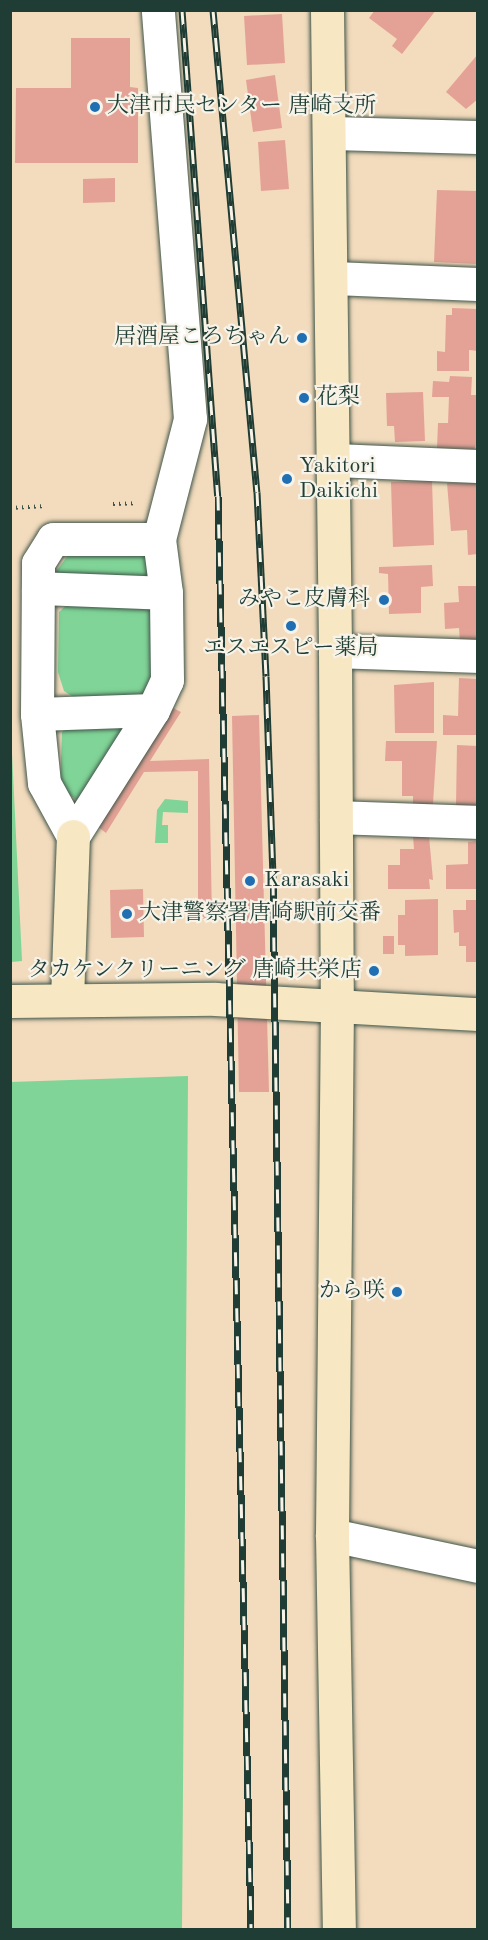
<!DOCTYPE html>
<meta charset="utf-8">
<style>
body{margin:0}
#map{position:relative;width:488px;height:1940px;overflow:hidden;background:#f3dbbd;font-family:"Old Standard TT","Noto Serif JP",serif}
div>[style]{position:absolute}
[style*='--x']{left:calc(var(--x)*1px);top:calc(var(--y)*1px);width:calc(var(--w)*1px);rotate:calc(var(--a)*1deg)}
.green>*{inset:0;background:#80d497}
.building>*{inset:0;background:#e4a296}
.path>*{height:4px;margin-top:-2px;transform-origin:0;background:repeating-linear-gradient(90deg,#3f5549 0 1.5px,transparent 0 6px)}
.roads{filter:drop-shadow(0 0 2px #3f5549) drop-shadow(0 0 2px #3f5549)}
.street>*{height:33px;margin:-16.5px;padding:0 16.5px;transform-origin:16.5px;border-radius:16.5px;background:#fff}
.secondary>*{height:33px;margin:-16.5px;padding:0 16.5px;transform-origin:16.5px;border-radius:16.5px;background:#f7e8c3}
.rail>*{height:7px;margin-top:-3.5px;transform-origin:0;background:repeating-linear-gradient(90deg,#f7f3e8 0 14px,#1f3d34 0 28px);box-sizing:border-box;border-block:2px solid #1f3d34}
.dots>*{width:16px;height:16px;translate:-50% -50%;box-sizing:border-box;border:3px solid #f7f3e8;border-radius:50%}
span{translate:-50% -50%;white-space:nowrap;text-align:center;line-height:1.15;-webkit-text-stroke:4.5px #f7f3e8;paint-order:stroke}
.poi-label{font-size:22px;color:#1f3d34}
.left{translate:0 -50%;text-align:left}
.right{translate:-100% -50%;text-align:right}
.frame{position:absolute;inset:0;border:12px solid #1f3d34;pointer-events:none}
</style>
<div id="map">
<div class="green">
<div style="clip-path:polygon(134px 550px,154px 559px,155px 577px,55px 573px,69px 554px)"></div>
<div style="clip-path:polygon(70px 602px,155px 606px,156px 689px,138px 702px,86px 705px,64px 691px,58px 672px,59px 612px)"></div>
<div style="clip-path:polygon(10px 711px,22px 961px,11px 962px,10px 962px)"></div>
<div style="clip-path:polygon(71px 723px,128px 727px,77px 800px,60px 789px,62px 732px)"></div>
<div style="clip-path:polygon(165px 799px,188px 801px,188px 813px,163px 812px,162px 825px,168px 825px,168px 843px,155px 843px,157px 810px)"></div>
<div style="clip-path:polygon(188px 1076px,182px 1929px,11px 1929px,11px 1082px)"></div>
</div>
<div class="building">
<div style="clip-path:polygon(375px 10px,436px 10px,402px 54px,392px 46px,397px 39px,369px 18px)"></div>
<div style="clip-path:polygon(282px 14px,285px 63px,247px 65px,244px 16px)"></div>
<div style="clip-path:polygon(71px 38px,130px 38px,130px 87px,138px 88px,138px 163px,15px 163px,16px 88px,71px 88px)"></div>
<div style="clip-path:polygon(478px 54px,478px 99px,466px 109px,446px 92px)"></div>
<div style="clip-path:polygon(275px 75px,282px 128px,253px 132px,246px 80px)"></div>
<div style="clip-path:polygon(285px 140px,289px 189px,261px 191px,258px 142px)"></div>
<div style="clip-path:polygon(115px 178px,115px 202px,83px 203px,83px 179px)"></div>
<div style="clip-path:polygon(437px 190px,478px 191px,478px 264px,434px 262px)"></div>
<div style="clip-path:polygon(452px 308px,478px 309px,478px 351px,469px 350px,469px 371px,437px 371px,437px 351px,445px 352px,446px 315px,452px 315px)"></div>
<div style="clip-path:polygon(450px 376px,472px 377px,471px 395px,478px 395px,478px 442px,474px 449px,437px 448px,438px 423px,448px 423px,449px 397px,432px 397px,433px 381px,449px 382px)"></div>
<div style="clip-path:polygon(423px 392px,425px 441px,395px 442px,394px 426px,387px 426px,386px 393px)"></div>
<div style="clip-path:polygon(432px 481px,434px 545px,393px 547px,391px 482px)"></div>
<div style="clip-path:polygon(478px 482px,478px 554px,468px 555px,467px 530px,451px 531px,447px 483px)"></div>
<div style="clip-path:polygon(432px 565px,433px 586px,421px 587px,421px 613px,389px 614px,388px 574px,379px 573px,379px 567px)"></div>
<div style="clip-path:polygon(458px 586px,478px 586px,478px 641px,460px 642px,459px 628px,445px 629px,444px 603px,459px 602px)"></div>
<div style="clip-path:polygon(459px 678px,478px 679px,478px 735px,443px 735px,443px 715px,458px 716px)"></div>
<div style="clip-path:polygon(434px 682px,434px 733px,395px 733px,394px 685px)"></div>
<div style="clip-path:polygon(171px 707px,181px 712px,150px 761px,209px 759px,212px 918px,198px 919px,198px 771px,144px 772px,106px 833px,97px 826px)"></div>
<div style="clip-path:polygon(259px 715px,269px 1092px,239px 1092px,232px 716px)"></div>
<div style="clip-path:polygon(386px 741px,437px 741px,433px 804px,413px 804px,413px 796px,402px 796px,402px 761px,385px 761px)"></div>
<div style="clip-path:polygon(457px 745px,478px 746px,478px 805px,456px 805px)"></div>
<div style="clip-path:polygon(413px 836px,429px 836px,433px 880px,429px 879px,430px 889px,388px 889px,388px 865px,400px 865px,400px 849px,414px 849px)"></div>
<div style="clip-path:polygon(478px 841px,478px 889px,446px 889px,446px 865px,468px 864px,468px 842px)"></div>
<div style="clip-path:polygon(143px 889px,144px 937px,111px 938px,110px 890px)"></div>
<div style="clip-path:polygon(438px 899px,438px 955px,405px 956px,405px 945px,398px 945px,398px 915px,405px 915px,405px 900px)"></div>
<div style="clip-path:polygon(466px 900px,478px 900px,478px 962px,466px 962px,466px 946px,459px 946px,459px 932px,454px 933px,453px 910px,466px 910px)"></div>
<div style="clip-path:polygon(383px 936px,394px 936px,394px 954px,383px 954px)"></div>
</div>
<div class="path">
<div style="--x:113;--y:504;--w:23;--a:-2"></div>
<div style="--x:10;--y:508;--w:36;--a:-3"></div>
</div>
<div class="roads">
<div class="street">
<div style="--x:331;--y:133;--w:147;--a:1.6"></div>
<div style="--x:333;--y:278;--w:145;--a:2.4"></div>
<div style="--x:334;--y:460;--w:144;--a:2.4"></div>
<div style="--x:38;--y:588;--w:128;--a:2.2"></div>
<div style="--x:335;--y:651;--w:143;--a:2"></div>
<div style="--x:37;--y:714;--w:116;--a:-2"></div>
<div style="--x:336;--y:817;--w:142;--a:2"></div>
<div style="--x:73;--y:836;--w:149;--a:-57.6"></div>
<div style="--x:153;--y:710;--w:33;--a:-65"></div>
<div style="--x:167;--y:680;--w:87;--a:-90.7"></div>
<div style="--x:166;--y:593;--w:54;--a:-97.4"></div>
<div style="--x:159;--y:539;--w:124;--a:-75.5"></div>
<div style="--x:190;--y:419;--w:410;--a:-94.5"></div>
<div style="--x:73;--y:836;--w:60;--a:-118.7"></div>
<div style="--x:44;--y:783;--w:69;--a:-95.8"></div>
<div style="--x:37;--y:714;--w:151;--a:-89.6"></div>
<div style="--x:38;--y:563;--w:28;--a:-58"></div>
<div style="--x:53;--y:539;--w:106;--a:0"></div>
<div style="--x:332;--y:1535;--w:149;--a:12"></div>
</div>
<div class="secondary">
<div style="--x:327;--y:10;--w:641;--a:89.28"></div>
<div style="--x:335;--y:651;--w:353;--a:89.7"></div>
<div style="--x:337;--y:1004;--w:531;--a:90.54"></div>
<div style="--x:332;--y:1535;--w:395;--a:89"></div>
<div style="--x:67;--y:999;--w:163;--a:-87.9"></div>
<div style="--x:10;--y:1001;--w:205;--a:-0.6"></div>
<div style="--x:215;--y:999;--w:263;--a:3.3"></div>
</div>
</div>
<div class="rail">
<div style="--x:182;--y:10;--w:487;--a:85.8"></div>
<div style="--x:218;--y:496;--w:1434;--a:88.68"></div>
<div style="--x:213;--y:10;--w:484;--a:84.8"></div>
<div style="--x:257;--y:492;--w:184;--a:87.2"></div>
<div style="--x:266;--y:676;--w:205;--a:88"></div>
<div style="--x:273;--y:881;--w:1049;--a:89.18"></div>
</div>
<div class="dots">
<div style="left:95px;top:107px;background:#1f6fb2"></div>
<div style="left:302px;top:338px;background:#1f6fb2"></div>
<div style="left:304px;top:398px;background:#1f6fb2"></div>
<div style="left:287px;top:479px;background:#1f6fb2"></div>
<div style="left:384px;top:600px;background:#1f6fb2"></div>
<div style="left:291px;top:626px;background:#1f6fb2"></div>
<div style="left:250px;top:881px;background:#1f6fb2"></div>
<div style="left:127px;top:914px;background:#1f6fb2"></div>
<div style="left:374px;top:971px;background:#1f6fb2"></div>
<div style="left:397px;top:1292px;background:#1f6fb2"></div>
</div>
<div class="poi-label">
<span class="left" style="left:107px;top:107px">大津市民センター 唐崎支所</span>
<span class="right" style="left:290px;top:338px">居酒屋ころちゃん</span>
<span class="left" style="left:316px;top:398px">花梨</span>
<span class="left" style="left:299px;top:479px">Yakitori<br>Daikichi</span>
<span class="right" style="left:370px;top:600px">みやこ皮膚科</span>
<span style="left:291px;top:649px">エスエスピー薬局</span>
<span class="left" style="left:264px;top:881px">Karasaki</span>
<span class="left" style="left:139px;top:914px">大津警察署唐崎駅前交番</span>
<span class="right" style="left:362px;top:971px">タカケンクリーニング 唐崎共栄店</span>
<span class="right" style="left:385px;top:1292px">から咲</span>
</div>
<div class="frame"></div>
</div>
